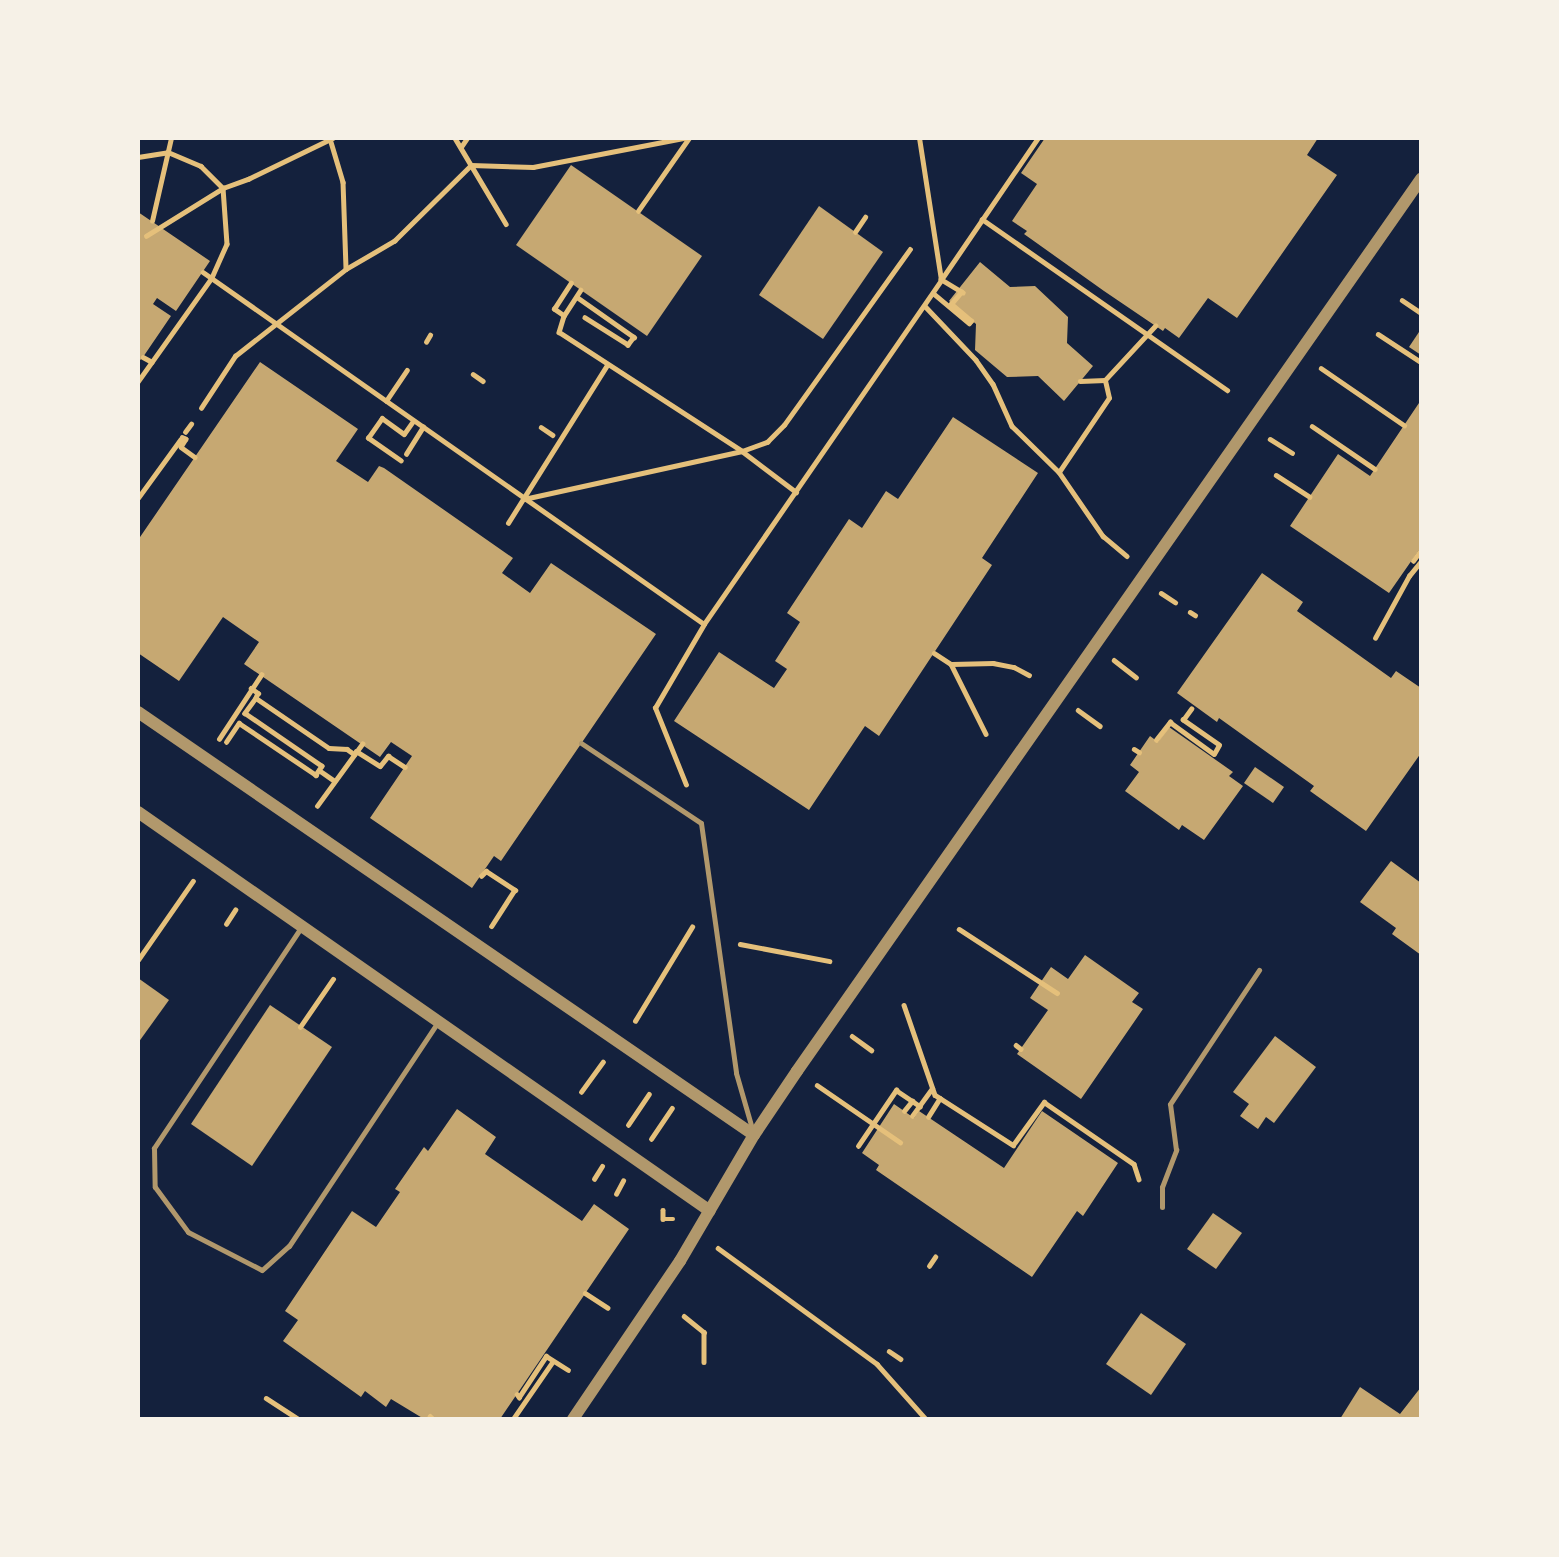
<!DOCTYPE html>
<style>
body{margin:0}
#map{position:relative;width:1559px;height:1557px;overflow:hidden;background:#14213d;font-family:Signika,sans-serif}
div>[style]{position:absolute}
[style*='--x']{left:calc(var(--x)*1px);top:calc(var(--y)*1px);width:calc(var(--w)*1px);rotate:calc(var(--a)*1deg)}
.building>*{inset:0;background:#c6a872}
.path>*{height:4.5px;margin:-2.25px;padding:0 2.25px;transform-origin:2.25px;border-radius:2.25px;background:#e5c07b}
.service>*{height:5px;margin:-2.5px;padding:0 2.5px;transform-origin:2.5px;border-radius:2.5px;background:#b1986c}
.tertiary>*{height:12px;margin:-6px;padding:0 6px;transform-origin:6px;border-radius:6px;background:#b1986c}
span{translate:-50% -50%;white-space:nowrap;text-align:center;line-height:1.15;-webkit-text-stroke:5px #f6f1e7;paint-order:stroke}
.frame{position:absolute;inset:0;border:140px solid #f6f1e7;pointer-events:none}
</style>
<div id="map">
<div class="building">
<div style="clip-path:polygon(1045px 138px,1318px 138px,1307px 155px,1337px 175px,1237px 318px,1208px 298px,1179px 338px,1165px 328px,1163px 331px,1104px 291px,1024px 234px,1027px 231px,1012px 221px,1037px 184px,1021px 173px)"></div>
<div style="clip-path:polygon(571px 165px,702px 256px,647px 336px,516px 245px)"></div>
<div style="clip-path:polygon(819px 206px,883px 252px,823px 339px,759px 295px)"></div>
<div style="clip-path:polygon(138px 212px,210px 261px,176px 311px,157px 298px,153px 304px,171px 316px,141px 360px,138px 358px)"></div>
<div style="clip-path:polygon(980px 262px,1010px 287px,1035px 286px,1068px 317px,1067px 343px,1093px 366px,1064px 401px,1038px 376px,1007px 377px,975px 350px,976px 324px,949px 301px)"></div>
<div style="clip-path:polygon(1421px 329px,1421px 355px,1409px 347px)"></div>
<div style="clip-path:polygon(260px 362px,358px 429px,336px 461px,368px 482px,379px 466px,384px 468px,513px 558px,502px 573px,530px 593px,551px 563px,656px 634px,501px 861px,494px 856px,472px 888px,370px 818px,412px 756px,391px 742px,380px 757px,244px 664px,259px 642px,223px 617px,179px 681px,138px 653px,138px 540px)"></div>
<div style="clip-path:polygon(1421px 400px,1421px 547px,1389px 593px,1290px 526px,1338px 454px,1370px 476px)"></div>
<div style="clip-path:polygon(953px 417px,1038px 473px,982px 558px,992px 565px,879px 736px,865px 726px,809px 810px,674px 721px,719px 652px,774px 688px,787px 669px,775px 661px,800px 622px,787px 613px,849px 519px,862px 528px,886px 491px,898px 499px)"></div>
<div style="clip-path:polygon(1262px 573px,1303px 602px,1297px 611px,1391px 678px,1396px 671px,1421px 688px,1421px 753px,1366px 831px,1310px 791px,1314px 786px,1219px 718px,1217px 722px,1177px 693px)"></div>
<div style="clip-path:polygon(1169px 727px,1233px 772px,1229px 776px,1243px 786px,1204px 840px,1182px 825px,1179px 830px,1125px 791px,1139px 772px,1130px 765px,1150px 736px,1158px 742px)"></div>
<div style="clip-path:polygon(1255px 767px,1284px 787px,1273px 803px,1244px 783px)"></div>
<div style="clip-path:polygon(1391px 861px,1421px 883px,1421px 955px,1392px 934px,1396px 928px,1360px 902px)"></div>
<div style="clip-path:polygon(1085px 955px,1139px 993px,1132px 1002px,1143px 1009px,1081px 1099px,1017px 1054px,1048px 1010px,1030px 998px,1051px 967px,1068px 979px)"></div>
<div style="clip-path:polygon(138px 978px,169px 1000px,138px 1043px)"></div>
<div style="clip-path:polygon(270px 1005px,332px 1047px,252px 1166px,191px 1124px)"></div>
<div style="clip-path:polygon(1275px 1036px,1316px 1067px,1274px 1123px,1266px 1117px,1258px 1129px,1240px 1116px,1249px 1104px,1233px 1092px)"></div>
<div style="clip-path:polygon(894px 1104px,914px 1118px,919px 1111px,1004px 1168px,1042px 1111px,1118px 1163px,1083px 1216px,1077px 1211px,1032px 1277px,876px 1170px,879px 1165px,862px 1153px)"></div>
<div style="clip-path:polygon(457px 1109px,496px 1137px,485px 1154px,582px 1221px,594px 1204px,629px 1229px,500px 1419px,424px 1419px,391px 1399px,386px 1407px,365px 1391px,361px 1397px,283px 1341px,298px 1320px,285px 1311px,352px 1211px,376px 1227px,400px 1192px,395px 1189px,424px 1147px,428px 1151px)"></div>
<div style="clip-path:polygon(1213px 1213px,1242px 1233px,1216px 1269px,1187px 1249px)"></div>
<div style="clip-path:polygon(1141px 1313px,1186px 1344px,1151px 1395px,1106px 1364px)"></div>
<div style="clip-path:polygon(1360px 1387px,1400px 1414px,1421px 1387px,1421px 1419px,1340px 1419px)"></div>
</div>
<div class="path">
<div style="--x:455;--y:138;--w:100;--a:59.3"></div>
<div style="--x:331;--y:142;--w:42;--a:73.3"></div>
<div style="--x:343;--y:182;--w:87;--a:88"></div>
<div style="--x:461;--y:147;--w:11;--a:-56"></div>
<div style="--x:138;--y:157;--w:30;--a:-9"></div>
<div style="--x:168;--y:152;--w:36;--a:23"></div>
<div style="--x:201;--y:166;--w:31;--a:45"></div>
<div style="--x:223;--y:188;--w:56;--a:85.9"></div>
<div style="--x:227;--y:244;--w:37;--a:114"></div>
<div style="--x:212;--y:278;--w:128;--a:125.4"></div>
<div style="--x:638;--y:211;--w:89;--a:-55.1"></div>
<div style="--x:982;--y:219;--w:299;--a:34.9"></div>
<div style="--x:152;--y:221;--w:85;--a:-77.1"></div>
<div style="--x:855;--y:232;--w:18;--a:-56"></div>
<div style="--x:146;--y:236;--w:91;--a:-31.9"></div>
<div style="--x:223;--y:188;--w:27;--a:-20"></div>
<div style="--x:248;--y:179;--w:94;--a:-25.8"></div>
<div style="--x:203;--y:272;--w:612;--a:35.09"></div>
<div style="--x:581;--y:290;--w:31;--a:123"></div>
<div style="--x:564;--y:316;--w:17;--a:107"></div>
<div style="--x:559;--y:332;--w:218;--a:33"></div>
<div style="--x:742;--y:451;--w:68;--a:37.2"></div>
<div style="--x:933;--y:293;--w:47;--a:39.8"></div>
<div style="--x:969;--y:323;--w:3;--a:-45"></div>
<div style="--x:971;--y:321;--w:26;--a:-140"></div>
<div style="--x:951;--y:304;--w:16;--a:-50"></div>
<div style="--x:963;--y:293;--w:26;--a:-149"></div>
<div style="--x:941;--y:280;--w:172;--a:-55.7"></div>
<div style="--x:577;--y:297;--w:70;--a:35.1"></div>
<div style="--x:634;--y:337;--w:10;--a:127"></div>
<div style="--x:628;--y:345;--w:51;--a:-147.9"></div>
<div style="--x:1402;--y:300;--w:23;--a:34"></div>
<div style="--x:925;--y:306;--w:74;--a:46.6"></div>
<div style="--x:976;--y:360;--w:29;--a:55"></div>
<div style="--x:993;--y:384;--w:46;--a:65.7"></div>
<div style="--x:1012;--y:426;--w:66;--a:44.4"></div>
<div style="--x:1059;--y:472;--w:78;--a:55.5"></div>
<div style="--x:1103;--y:536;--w:31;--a:40"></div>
<div style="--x:564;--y:316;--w:12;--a:-145"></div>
<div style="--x:554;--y:309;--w:31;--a:-57"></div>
<div style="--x:1378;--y:334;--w:51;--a:33.1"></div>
<div style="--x:426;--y:342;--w:8;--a:-60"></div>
<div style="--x:143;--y:357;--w:10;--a:29"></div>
<div style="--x:1321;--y:368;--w:101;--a:34.5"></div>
<div style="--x:473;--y:374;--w:12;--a:35"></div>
<div style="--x:1080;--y:381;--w:25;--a:-2"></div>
<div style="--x:386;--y:401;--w:37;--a:-56"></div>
<div style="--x:201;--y:408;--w:62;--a:-56.8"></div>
<div style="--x:235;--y:356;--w:141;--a:-38.1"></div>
<div style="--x:346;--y:269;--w:56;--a:-30.3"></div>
<div style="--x:394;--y:241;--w:108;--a:-44.6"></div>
<div style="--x:471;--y:165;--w:62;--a:1.8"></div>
<div style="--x:533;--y:167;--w:154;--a:-10.9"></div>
<div style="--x:1312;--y:426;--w:76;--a:34.3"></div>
<div style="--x:541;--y:427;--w:14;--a:34"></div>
<div style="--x:185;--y:432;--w:10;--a:-53"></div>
<div style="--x:182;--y:437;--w:4;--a:27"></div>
<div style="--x:186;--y:439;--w:9;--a:122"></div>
<div style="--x:181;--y:447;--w:17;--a:36"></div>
<div style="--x:1270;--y:439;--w:26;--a:32"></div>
<div style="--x:406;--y:454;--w:32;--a:-58"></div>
<div style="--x:401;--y:461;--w:40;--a:-145.1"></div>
<div style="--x:368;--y:438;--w:24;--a:-55"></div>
<div style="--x:382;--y:418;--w:27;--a:36"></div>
<div style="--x:404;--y:434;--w:16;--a:-55"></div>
<div style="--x:1059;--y:472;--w:89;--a:-56"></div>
<div style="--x:1109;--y:398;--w:18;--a:-103"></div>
<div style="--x:1105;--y:380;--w:74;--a:-47.2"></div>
<div style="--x:1276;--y:475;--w:40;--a:32.9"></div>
<div style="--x:138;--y:498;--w:72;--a:-54.1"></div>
<div style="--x:524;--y:499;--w:223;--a:-12.4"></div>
<div style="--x:742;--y:451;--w:27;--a:-20"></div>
<div style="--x:767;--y:442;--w:24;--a:-45"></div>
<div style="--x:784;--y:425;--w:216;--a:-54.4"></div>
<div style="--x:508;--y:523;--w:186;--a:-57.9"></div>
<div style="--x:1413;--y:561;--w:14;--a:-54"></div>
<div style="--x:1161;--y:593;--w:17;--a:33"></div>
<div style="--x:1190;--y:612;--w:6;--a:31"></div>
<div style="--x:1375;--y:638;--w:71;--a:-61.3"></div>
<div style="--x:1409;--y:576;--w:19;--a:-51"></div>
<div style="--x:934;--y:653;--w:20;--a:33"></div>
<div style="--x:951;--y:664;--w:78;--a:63.4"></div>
<div style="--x:1114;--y:660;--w:28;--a:38"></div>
<div style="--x:952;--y:664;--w:41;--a:-1.4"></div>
<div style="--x:993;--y:663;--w:21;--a:11"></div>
<div style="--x:1014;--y:667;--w:17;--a:28"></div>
<div style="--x:251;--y:688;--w:9;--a:36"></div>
<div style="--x:258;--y:693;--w:5;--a:112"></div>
<div style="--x:256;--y:698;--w:88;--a:34.4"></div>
<div style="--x:329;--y:748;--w:18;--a:3"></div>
<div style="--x:347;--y:749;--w:9;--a:36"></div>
<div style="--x:256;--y:698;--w:19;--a:126"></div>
<div style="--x:245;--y:713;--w:93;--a:34.5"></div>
<div style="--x:322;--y:766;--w:11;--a:124"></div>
<div style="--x:1078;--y:710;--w:27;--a:36"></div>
<div style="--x:219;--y:739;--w:77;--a:-56.7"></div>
<div style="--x:1156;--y:740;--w:23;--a:-52"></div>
<div style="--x:1170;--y:722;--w:54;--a:36"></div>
<div style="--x:1214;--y:754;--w:10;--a:-61"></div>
<div style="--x:1219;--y:745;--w:44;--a:-145.2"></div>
<div style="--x:1183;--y:720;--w:14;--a:-54"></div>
<div style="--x:226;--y:742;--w:23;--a:-56"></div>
<div style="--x:239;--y:723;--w:93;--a:34"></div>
<div style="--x:1134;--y:749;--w:6;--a:31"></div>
<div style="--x:356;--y:751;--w:28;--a:32"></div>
<div style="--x:380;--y:766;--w:13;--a:-51"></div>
<div style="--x:388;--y:756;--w:20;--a:33"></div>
<div style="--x:319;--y:770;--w:19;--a:35"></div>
<div style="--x:686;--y:785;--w:83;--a:-111.9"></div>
<div style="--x:655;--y:708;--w:97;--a:-59.7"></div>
<div style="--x:704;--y:624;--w:418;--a:-55.4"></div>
<div style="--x:941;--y:280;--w:144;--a:-98.8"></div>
<div style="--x:317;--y:806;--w:77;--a:-54"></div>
<div style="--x:481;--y:876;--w:7;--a:-45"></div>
<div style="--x:486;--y:871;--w:35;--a:33"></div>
<div style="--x:515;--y:890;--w:43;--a:122.6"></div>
<div style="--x:226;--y:924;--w:17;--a:-57"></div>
<div style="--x:959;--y:929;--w:117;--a:33.1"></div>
<div style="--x:740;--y:944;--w:91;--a:10.8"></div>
<div style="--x:138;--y:960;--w:96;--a:-55.2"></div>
<div style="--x:904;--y:1005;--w:95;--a:71"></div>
<div style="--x:935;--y:1095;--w:93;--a:32.7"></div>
<div style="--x:1013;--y:1145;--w:53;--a:-54.2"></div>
<div style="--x:1044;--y:1102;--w:109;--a:34.6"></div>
<div style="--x:1134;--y:1164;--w:16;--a:72"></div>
<div style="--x:635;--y:1021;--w:110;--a:-58.8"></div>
<div style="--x:300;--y:1027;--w:58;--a:-55.5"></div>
<div style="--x:852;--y:1036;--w:24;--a:36"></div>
<div style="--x:1016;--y:1045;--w:6;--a:39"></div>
<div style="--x:817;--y:1085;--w:101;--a:34.5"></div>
<div style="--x:581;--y:1092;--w:37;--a:-54"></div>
<div style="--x:904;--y:1111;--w:13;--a:-51"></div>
<div style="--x:912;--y:1116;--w:34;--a:-54"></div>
<div style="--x:928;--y:1117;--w:22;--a:-58"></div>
<div style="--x:628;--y:1125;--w:37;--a:-56"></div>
<div style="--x:651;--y:1139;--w:37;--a:-56"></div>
<div style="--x:858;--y:1146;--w:68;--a:-55.8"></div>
<div style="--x:896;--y:1090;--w:29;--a:34"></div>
<div style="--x:594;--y:1179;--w:15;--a:-58"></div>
<div style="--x:616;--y:1194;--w:15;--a:-62"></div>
<div style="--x:663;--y:1210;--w:9;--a:90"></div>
<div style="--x:663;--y:1219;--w:10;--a:0"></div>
<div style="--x:718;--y:1248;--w:197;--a:36.1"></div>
<div style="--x:877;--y:1364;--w:74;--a:48.3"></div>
<div style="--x:929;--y:1266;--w:11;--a:-56"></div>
<div style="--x:585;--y:1293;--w:27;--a:33"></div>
<div style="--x:684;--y:1316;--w:26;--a:39"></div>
<div style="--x:704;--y:1332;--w:30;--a:90"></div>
<div style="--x:889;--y:1351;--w:14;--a:34"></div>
<div style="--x:517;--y:1394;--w:4;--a:56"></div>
<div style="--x:519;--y:1397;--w:49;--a:-56.6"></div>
<div style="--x:546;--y:1356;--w:26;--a:32"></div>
<div style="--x:266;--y:1398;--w:38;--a:33"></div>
<div style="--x:430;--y:1416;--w:4;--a:45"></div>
<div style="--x:513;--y:1419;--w:70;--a:-55.4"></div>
</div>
<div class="service">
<div style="--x:581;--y:743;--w:144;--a:33.7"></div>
<div style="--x:701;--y:823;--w:252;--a:82"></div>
<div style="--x:736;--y:1073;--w:61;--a:73.9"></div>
<div style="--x:302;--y:926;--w:267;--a:123.7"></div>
<div style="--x:154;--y:1148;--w:39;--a:89"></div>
<div style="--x:155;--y:1187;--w:56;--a:53.7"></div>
<div style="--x:188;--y:1232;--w:83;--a:27.2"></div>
<div style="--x:262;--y:1270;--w:36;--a:-42"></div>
<div style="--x:289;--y:1246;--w:268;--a:-56.4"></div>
<div style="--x:1162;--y:1207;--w:20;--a:-90"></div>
<div style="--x:1162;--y:1187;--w:40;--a:-69"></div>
<div style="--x:1176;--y:1150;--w:46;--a:-97.4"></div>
<div style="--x:1170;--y:1104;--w:161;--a:-56.4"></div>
</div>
<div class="tertiary">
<div style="--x:138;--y:712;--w:747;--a:34.48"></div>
<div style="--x:138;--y:812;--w:697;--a:34.9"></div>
<div style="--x:573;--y:1419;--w:191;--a:-55.9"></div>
<div style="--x:680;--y:1261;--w:146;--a:-59.6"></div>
<div style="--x:754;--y:1135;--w:77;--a:-56.1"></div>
<div style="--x:797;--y:1071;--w:1089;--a:-55.03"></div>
</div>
<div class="frame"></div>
</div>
